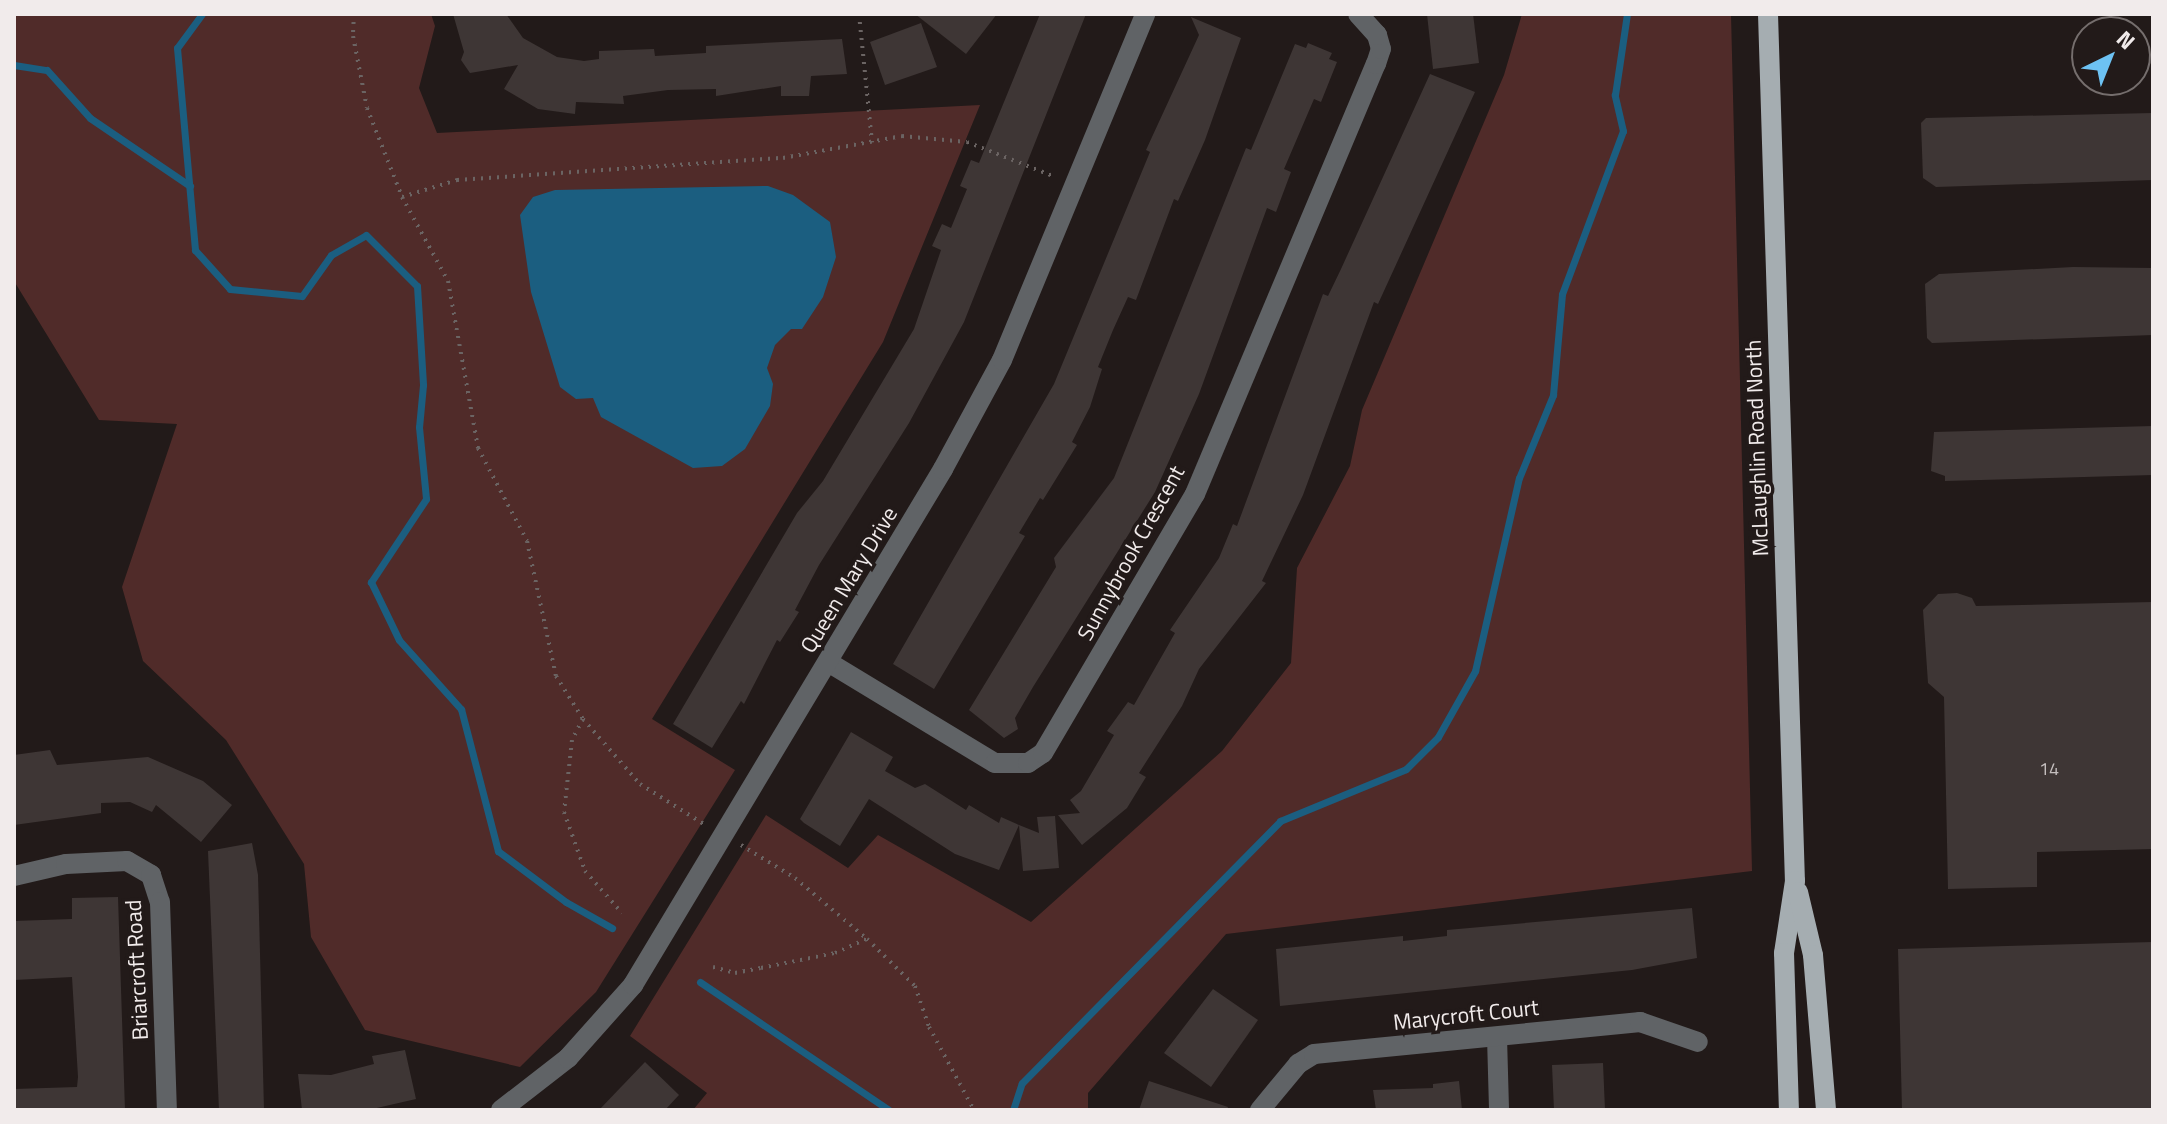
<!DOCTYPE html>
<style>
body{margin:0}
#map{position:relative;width:2167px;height:1124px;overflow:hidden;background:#221a19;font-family:"Titillium Web",sans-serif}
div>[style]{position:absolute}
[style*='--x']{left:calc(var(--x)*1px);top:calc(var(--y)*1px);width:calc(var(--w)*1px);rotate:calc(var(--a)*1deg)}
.green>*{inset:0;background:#502b29}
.water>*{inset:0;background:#1b5e80}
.stream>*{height:7px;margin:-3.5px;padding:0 3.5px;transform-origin:3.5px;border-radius:3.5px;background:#1b5e80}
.building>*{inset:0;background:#3e3635}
.path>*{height:4px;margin-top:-2px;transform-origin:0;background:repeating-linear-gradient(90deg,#6b6463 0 2px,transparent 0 8px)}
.minor>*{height:20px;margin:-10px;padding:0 10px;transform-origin:10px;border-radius:10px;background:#606366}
.major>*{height:20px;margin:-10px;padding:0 10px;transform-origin:10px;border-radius:10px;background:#a5adb1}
span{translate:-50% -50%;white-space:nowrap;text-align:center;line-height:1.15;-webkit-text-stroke:7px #221a19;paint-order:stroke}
.number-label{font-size:18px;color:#c4bebe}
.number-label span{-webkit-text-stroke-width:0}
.street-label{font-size:22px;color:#f1ebeb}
.frame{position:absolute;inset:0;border:16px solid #f1ebeb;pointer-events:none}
.north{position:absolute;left:2071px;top:16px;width:80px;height:80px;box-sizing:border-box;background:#221a19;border:2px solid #756e6d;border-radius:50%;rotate:43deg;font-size:22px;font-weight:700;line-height:32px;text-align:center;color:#f1ebeb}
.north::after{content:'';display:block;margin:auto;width:28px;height:36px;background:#6dc2f3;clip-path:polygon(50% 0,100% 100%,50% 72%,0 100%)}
</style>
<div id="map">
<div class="green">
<div style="clip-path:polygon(14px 14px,431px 14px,435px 26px,419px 88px,437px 133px,980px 105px,883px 342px,652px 719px,735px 770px,596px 992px,520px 1067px,365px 1030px,311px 937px,304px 864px,226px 740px,143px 661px,122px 587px,177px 424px,99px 420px,14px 281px)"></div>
<div style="clip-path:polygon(1522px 14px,1731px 14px,1752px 871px,1226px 934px,1088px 1093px,1088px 1110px,693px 1110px,707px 1093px,630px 1036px,766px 815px,848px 868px,878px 835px,1031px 922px,1222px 751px,1291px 663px,1297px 568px,1350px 466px,1362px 410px,1504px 75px)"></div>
</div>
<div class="water">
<div style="clip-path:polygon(768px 186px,793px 195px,830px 222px,836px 257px,823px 297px,802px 329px,791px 329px,775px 345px,767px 368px,773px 384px,770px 406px,745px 449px,722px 466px,693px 468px,601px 417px,593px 398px,576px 399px,560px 387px,531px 292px,520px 215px,533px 197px,555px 190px)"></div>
</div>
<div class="stream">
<div style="--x:202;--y:14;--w:42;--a:126.3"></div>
<div style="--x:177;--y:48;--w:203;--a:84.9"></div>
<div style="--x:195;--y:250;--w:52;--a:48.1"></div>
<div style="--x:230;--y:289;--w:72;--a:5.6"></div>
<div style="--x:302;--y:296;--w:50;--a:-54.7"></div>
<div style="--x:331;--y:255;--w:40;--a:-29.7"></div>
<div style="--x:366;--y:235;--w:72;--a:45"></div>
<div style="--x:417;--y:286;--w:99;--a:86.5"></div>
<div style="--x:423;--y:385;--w:42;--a:95.4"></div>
<div style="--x:419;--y:427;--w:72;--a:84.4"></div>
<div style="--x:426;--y:499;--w:100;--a:123.5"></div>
<div style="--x:371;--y:582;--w:64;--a:64.2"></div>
<div style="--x:399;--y:640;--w:93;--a:48.1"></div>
<div style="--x:461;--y:709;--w:147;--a:75.4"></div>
<div style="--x:498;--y:851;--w:85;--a:36.9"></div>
<div style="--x:566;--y:902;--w:53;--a:29.5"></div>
<div style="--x:14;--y:65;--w:33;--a:9"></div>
<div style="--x:47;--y:70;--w:64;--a:48.1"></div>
<div style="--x:90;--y:118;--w:121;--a:34.2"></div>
<div style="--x:700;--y:982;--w:228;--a:34.1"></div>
<div style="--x:1013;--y:1110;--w:28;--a:-72"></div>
<div style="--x:1022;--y:1083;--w:368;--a:-45.4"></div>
<div style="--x:1280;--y:821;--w:136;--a:-22.4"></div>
<div style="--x:1406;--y:769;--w:45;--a:-45"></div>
<div style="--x:1438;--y:737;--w:76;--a:-60.7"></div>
<div style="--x:1475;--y:671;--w:198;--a:-77.2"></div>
<div style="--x:1519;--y:478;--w:90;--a:-67.7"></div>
<div style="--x:1553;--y:395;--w:101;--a:-84.9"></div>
<div style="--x:1562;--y:294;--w:174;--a:-69.5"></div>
<div style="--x:1623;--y:131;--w:37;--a:-103"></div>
<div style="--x:1615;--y:95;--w:82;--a:-81.6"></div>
</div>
<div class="building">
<div style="clip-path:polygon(453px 14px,506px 14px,523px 38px,557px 57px,584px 61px,599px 59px,599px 51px,654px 49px,655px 56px,706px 53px,706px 46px,842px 39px,847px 74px,811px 76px,809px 96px,781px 96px,781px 86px,716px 96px,716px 89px,668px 90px,623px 96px,624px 104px,576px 102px,575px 114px,538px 109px,504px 89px,518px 65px,470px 73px,461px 60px,464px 52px)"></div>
<div style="clip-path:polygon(915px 14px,997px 14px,966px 54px)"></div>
<div style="clip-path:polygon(1040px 14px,1086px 14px,964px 322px,909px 423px,819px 565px,795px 610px,799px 612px,780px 642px,777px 640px,744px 704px,741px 701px,712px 748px,673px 724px,797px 513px,823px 481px,914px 329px,941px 250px,932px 246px,942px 224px,951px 228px,967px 189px,960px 186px,971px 160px,979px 163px)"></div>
<div style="clip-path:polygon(1427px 14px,1473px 14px,1479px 63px,1433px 69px)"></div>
<div style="clip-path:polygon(1191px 17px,1241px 38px,1205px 140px,1178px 201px,1174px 199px,1136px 300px,1128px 297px,1113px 330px,1098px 367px,1102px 369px,1090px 407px,1072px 442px,1077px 445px,1043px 500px,1040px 498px,1019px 533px,1025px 536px,934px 689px,893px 664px,1054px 384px,1150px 152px,1146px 150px,1199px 35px)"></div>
<div style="clip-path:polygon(921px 23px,937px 67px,885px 85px,870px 42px)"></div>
<div style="clip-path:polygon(1308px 43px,1332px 53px,1329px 59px,1337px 62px,1321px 102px,1314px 99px,1284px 169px,1291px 172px,1276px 212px,1267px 208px,1199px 394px,1155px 492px,1033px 687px,1015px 718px,1018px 729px,1004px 738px,969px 710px,1056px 567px,1054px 558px,1114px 478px,1246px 148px,1251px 150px,1295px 44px,1306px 48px)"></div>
<div style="clip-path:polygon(1430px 74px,1475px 92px,1378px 304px,1374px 302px,1303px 495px,1262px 581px,1266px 583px,1199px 669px,1182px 706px,1139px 773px,1146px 777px,1127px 808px,1082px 845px,1058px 815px,1080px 813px,1070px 800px,1081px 791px,1114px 735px,1107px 731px,1128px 702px,1134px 705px,1175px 633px,1170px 630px,1219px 558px,1233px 524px,1237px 526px,1323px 294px,1328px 296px,1341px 269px)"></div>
<div style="clip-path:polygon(2153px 113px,2153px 180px,1936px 187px,1923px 178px,1921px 123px,1926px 118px)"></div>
<div style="clip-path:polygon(2073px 267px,2153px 268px,2153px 335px,1932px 343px,1927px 338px,1925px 284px,1939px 274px)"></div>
<div style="clip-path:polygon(2153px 426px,2153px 475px,1945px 481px,1945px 476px,1931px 471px,1934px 432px)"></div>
<div style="clip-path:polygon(1957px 593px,1972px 598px,1976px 606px,2153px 602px,2153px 849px,2037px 852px,2037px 887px,1948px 889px,1944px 697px,1928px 683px,1923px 610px,1938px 594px)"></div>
<div style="clip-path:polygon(851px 732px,893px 757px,885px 771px,915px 788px,925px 784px,966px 810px,969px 805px,999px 823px,1001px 817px,1019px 825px,999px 870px,955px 854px,869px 799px,840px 846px,804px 823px,800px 819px)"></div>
<div style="clip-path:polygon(50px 750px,57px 765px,148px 757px,203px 781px,232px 805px,201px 842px,156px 805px,152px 812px,130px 802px,101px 803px,101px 813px,14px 825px,14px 755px)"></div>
<div style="clip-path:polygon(1055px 816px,1059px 868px,1023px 871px,1019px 825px,1039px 833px,1037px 817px)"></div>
<div style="clip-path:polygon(252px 843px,258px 875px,264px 1110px,219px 1110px,208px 851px)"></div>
<div style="clip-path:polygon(118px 897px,125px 1110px,14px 1110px,14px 1089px,77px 1087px,78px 1077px,72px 977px,14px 980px,14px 921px,72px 919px,72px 898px)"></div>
<div style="clip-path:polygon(1692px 908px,1697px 958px,1632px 970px,1280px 1006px,1276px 949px,1403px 936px,1403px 941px,1447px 936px,1447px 930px)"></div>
<div style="clip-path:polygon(2153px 942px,2153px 1110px,1902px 1110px,1898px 949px)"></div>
<div style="clip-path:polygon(1213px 989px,1258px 1020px,1211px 1087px,1164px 1053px)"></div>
<div style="clip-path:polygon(405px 1050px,416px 1099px,368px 1110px,302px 1110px,298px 1074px,331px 1075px,374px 1064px,372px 1056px)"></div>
<div style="clip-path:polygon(645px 1062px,679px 1095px,665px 1110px,599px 1110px)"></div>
<div style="clip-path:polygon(1603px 1063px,1605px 1110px,1554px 1110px,1552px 1065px)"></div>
<div style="clip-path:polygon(1149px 1081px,1228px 1107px,1227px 1110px,1139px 1110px)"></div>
<div style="clip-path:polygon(1459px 1081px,1462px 1110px,1376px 1110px,1373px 1090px,1433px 1088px,1433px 1084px)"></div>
</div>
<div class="path">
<div style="--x:354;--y:14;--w:22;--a:93"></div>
<div style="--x:353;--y:36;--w:73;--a:79"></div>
<div style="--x:367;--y:108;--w:96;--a:68.5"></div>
<div style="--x:402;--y:197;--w:96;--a:61.3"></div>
<div style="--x:448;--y:281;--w:170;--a:79.8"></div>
<div style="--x:478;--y:448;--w:105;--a:62.2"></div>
<div style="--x:527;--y:541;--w:138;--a:77.9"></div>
<div style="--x:556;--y:676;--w:51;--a:57.9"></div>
<div style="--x:583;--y:719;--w:24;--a:118"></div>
<div style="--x:572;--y:740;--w:72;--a:96.3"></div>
<div style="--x:564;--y:812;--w:63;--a:70.4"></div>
<div style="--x:585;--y:871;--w:56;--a:48.6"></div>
<div style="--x:859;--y:14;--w:129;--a:84.2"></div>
<div style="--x:402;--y:197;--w:58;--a:-17.2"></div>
<div style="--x:457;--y:180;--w:327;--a:-3.9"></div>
<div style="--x:783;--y:158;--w:121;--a:-10.5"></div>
<div style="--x:902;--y:136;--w:65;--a:5.3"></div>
<div style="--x:967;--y:142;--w:92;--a:21.6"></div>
<div style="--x:583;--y:719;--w:86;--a:48.8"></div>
<div style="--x:640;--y:784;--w:79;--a:32.1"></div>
<div style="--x:741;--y:845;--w:63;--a:31.4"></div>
<div style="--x:795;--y:878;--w:94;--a:40.3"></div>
<div style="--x:713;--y:967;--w:23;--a:15"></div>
<div style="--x:735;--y:973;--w:26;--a:-11"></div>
<div style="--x:761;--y:968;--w:76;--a:-11.5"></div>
<div style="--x:835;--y:953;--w:35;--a:-24"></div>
<div style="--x:867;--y:939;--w:67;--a:44.4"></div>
<div style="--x:915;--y:986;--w:43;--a:71.1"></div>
<div style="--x:929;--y:1027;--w:94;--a:61.5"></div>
</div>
<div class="minor">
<div style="--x:828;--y:662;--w:195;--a:31.2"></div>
<div style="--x:995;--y:763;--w:33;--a:0"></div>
<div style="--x:1028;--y:763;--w:18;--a:-34"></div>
<div style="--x:1043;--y:753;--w:300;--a:-59.6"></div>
<div style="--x:1195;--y:494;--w:467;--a:-67.2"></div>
<div style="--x:1376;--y:64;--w:16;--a:-72"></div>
<div style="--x:1381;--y:49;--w:15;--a:-106"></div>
<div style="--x:1377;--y:35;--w:28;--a:-132"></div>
<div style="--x:14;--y:876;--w:53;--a:-13"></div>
<div style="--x:66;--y:864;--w:61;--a:-2.8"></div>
<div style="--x:127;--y:861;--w:28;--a:30"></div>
<div style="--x:151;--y:875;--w:28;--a:72"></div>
<div style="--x:160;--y:902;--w:208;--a:88.1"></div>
<div style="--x:1497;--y:1037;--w:73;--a:88.4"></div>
<div style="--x:501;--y:1110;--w:85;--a:-37.8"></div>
<div style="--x:568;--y:1058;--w:98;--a:-48.3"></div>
<div style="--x:633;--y:985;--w:602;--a:-59"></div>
<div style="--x:943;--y:469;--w:124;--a:-61.6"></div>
<div style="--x:1002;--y:360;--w:374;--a:-67.5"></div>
<div style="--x:1260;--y:1110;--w:60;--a:-50.4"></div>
<div style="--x:1298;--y:1064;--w:19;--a:-32"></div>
<div style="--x:1314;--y:1054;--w:328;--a:-5.6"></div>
<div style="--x:1640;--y:1022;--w:61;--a:19"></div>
</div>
<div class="major">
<div style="--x:1768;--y:14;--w:867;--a:88.22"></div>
<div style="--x:1795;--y:881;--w:73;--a:98.7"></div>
<div style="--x:1784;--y:953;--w:157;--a:88.2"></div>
<div style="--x:1798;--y:892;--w:65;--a:76.6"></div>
<div style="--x:1813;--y:955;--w:156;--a:85.2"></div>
</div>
<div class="number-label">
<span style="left:2049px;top:769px">14</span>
</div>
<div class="street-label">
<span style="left:1757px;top:448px;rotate:-92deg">McLaughlin Road North</span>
<span style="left:1131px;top:553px;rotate:-61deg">Sunnybrook Crescent</span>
<span style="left:849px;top:580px;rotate:-59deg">Queen Mary Drive</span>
<span style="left:137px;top:970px;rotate:-93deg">Briarcroft Road</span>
<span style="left:1466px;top:1015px;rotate:-6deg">Marycroft Court</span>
</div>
<div class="frame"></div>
<div class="north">N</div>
</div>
